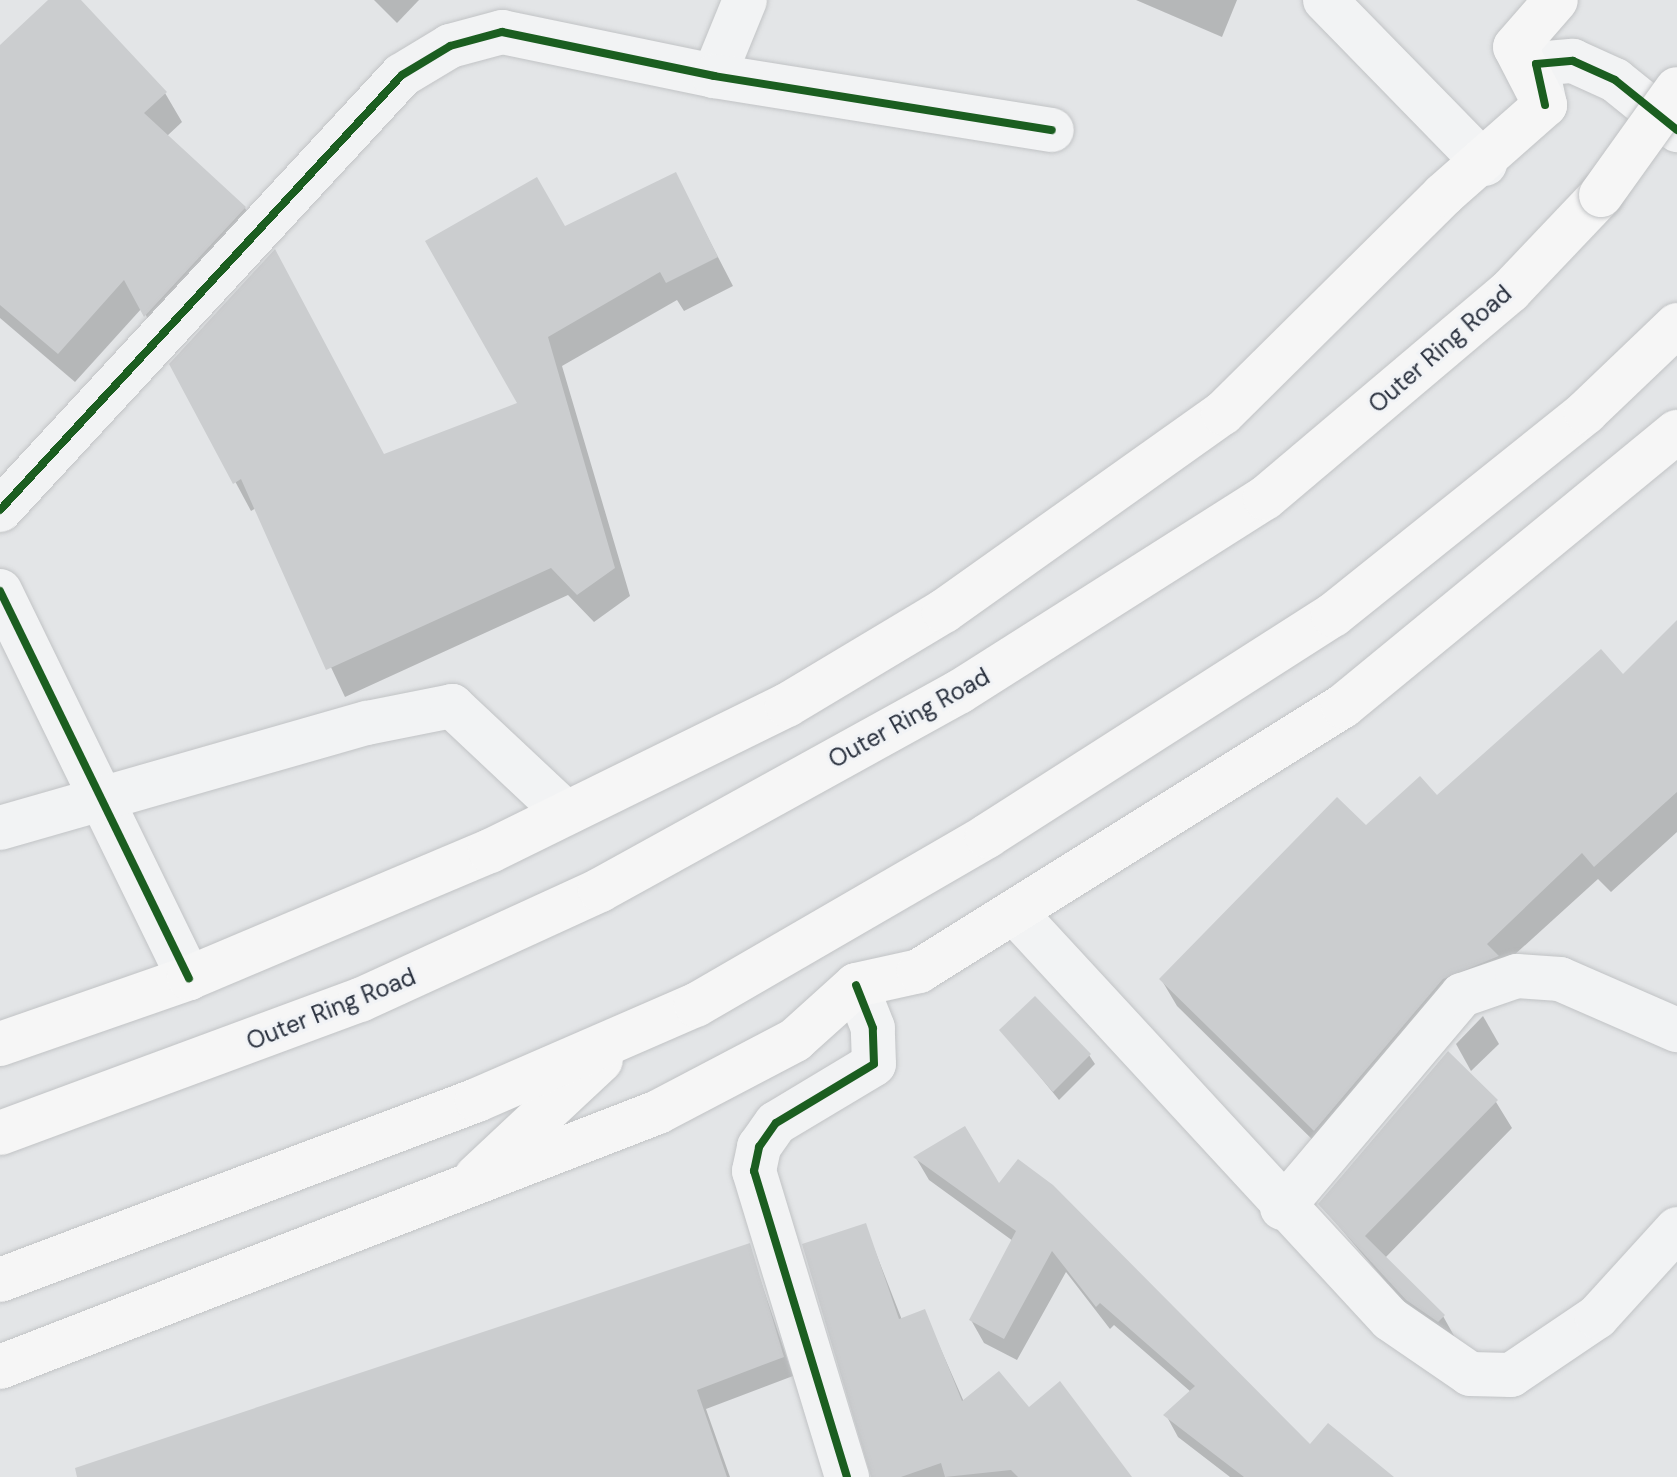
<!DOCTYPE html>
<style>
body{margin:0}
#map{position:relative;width:1677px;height:1477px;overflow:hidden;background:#e3e5e7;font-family:"DM Sans",sans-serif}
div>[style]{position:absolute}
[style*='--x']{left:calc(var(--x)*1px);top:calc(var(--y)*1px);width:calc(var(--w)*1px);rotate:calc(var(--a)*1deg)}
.shadow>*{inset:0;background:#0003}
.building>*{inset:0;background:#cbcdcf}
.roads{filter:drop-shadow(0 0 2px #c1c3c5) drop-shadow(0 0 2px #c1c3c5)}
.minor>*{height:44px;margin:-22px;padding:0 22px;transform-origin:22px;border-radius:22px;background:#f2f3f4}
.major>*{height:44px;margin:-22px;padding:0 22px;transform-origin:22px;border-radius:22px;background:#f6f6f6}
.bridges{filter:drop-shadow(0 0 2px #c0c2c4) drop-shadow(0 0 2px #c0c2c4)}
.major-bridge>*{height:44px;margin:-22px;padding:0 22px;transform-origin:22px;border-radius:22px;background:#f6f6f6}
.cycleway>*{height:8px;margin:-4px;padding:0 4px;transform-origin:4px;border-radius:4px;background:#1b5e20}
span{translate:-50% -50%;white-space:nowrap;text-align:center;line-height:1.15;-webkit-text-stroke:6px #f1f3f6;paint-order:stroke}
.street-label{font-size:24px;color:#2b323f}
</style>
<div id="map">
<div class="shadow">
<div style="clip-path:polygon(50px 0,78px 0,165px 93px,182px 122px,167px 136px,245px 208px,262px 237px,162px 345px,142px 308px,75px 382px,0 318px,0 47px)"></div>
<div style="clip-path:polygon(374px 0,419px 0,397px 23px)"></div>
<div style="clip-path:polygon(1136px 0,1237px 0,1222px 37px)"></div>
<div style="clip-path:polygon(675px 174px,733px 286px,684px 311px,677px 300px,562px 366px,630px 596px,594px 622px,568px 595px,345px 697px,256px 508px,251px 511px,172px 364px,384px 456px,520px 404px,564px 228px)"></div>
<div style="clip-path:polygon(1677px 623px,1677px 832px,1611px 892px,1598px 879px,1458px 1006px,1330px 1157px,1177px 1006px,1161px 979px,1366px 828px,1437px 798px,1623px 677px)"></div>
<div style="clip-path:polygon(1483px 1016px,1499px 1044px,1471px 1071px,1456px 1044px)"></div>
<div style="clip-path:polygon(1002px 1030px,1089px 1055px,1095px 1064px,1059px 1100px)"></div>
<div style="clip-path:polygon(1448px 1054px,1496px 1102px,1512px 1128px,1385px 1258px,1443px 1316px,1458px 1343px,1424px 1327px,1320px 1204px)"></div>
<div style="clip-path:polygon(916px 1158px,999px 1187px,1310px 1447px,1389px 1477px,1230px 1477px,1178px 1437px,1166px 1415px,1191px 1392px,1114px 1325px,1110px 1329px,1066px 1272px,1017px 1360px,984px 1343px,971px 1320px,1013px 1241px,929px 1180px)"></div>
<div style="clip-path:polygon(865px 1225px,902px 1320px,924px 1311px,964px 1402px,1029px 1410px,1130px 1477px,873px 1477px)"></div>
<div style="clip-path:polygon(749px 1246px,793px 1376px,706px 1409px,730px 1477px,80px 1477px,129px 1453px)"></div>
</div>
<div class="building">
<div style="clip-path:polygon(48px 0,81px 0,167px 92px,144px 113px,246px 207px,144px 317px,124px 280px,58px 354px,0 305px,0 45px)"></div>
<div style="clip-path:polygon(676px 172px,718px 257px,666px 283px,660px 272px,548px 337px,615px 568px,577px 595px,551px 568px,326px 670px,241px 479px,233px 484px,169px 364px,275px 249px,384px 454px,517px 403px,425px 241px,537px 177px,565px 226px)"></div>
<div style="clip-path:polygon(1677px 620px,1677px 792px,1594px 867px,1582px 853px,1487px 944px,1499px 956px,1443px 979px,1314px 1131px,1159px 979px,1337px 797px,1366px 825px,1420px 776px,1437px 795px,1601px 649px,1623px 674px)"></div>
<div style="clip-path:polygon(1035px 996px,1091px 1054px,1053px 1092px,999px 1030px)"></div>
<div style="clip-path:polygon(1448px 1051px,1498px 1100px,1365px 1236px,1445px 1315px,1438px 1322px,1406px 1300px,1318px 1204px)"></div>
<div style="clip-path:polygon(965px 1126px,999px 1183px,1018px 1159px,1053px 1185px,1310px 1444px,1328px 1423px,1394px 1477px,1244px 1477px,1163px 1415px,1195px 1386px,1100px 1303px,1096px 1307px,1052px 1251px,1004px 1339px,969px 1320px,1016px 1231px,913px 1157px)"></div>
<div style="clip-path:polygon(866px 1223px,899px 1319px,925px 1309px,962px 1401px,999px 1371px,1029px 1407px,1060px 1381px,1132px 1477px,1018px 1477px,1011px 1470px,945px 1477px,941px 1463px,901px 1477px,871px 1477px,802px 1244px)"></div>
<div style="clip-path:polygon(750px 1243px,784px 1357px,697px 1390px,727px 1477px,77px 1477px,75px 1468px)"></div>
</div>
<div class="roads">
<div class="minor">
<div style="--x:1325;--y:0;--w:229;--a:45.7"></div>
<div style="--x:714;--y:76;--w:82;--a:-67.8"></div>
<div style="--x:1545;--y:105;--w:42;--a:-102.4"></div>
<div style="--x:1536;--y:64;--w:37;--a:-5"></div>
<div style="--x:1573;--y:61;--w:46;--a:24.3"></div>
<div style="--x:1615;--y:80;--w:80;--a:38.9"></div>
<div style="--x:0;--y:510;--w:592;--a:-47.26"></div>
<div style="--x:402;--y:75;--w:56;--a:-31.1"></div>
<div style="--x:450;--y:46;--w:54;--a:-15.1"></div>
<div style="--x:502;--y:32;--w:217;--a:11.7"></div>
<div style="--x:714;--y:76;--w:342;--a:9.1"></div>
<div style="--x:0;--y:591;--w:431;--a:64"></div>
<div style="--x:0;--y:828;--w:382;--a:-16"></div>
<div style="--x:367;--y:723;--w:87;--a:-11.3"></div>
<div style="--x:452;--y:706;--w:155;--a:43.2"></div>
<div style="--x:1017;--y:915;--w:550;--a:47.28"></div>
<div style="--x:1390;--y:1319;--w:97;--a:34.5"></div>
<div style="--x:1470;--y:1374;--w:41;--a:1.4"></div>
<div style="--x:1511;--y:1375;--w:104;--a:-34"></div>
<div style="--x:1597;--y:1317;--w:119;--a:-47.7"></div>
<div style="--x:1282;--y:1208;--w:279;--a:-49.8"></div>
<div style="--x:1462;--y:995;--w:58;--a:-19.1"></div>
<div style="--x:1517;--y:976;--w:43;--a:4"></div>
<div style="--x:1560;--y:979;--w:128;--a:23.6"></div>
<div style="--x:847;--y:1477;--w:320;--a:-106.9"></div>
<div style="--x:754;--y:1171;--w:25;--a:-78"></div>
<div style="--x:759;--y:1147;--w:29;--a:-55"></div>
<div style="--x:776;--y:1123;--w:114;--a:-31"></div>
<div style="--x:874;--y:1064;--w:36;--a:-92"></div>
<div style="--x:873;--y:1028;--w:46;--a:-111.6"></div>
</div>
<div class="major">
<div style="--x:0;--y:1044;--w:200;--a:-19.2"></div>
<div style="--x:189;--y:978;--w:327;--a:-22.9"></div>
<div style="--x:490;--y:851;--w:331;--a:-26.2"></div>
<div style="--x:787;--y:705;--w:183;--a:-30.9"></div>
<div style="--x:944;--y:611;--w:342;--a:-35.4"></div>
<div style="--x:1223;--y:413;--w:310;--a:-44.7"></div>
<div style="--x:1443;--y:195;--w:136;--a:-41.4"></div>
<div style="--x:1545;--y:105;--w:65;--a:-117.3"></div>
<div style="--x:1515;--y:47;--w:62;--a:-48.9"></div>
<div style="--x:0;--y:1133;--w:384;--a:-20.3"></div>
<div style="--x:360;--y:1000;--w:264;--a:-24.6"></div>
<div style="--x:600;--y:890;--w:410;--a:-28.9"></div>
<div style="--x:959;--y:692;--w:362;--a:-32.4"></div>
<div style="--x:1265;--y:498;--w:321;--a:-40.2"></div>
<div style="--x:1510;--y:291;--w:132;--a:-46.5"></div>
<div style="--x:476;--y:1177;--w:171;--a:-43.1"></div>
<div style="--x:0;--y:1280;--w:510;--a:-20.67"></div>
<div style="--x:477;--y:1100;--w:239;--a:-23.5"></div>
<div style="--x:696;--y:1005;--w:337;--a:-30.1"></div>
<div style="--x:987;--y:836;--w:411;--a:-32.6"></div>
<div style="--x:1333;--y:615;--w:324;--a:-38.7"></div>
<div style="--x:1586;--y:412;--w:126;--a:-43.7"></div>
<div style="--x:0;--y:1367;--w:706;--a:-21.18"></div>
<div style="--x:658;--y:1112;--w:155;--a:-27.7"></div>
<div style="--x:795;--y:1040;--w:82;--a:-42"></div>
<div style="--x:856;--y:985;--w:65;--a:-12.5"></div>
<div style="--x:919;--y:971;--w:500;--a:-32.01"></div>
<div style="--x:1343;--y:706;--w:432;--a:-39.4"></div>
</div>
</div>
<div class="bridges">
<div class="major-bridge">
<div style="--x:1601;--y:195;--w:130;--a:-54.4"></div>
</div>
</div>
<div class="cycleway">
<div style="--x:1545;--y:105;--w:42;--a:-102.4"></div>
<div style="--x:1536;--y:64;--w:37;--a:-5"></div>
<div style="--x:1573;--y:61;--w:46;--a:24.3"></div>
<div style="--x:1615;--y:80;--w:80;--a:38.9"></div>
<div style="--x:0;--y:510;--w:592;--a:-47.26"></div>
<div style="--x:402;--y:75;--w:56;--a:-31.1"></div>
<div style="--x:450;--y:46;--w:54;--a:-15.1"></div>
<div style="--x:502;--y:32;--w:217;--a:11.7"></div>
<div style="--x:714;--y:76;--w:342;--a:9.1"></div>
<div style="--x:0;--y:591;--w:431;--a:64"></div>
<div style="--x:847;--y:1477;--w:320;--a:-106.9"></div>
<div style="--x:754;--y:1171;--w:25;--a:-78"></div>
<div style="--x:759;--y:1147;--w:29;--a:-55"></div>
<div style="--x:776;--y:1123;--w:114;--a:-31"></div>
<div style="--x:874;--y:1064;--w:36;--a:-92"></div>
<div style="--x:873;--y:1028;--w:46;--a:-111.6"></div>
</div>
<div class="street-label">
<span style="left:1440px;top:349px;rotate:-41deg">Outer Ring Road</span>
<span style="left:909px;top:718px;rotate:-29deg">Outer Ring Road</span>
<span style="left:331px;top:1009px;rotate:-22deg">Outer Ring Road</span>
</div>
</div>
